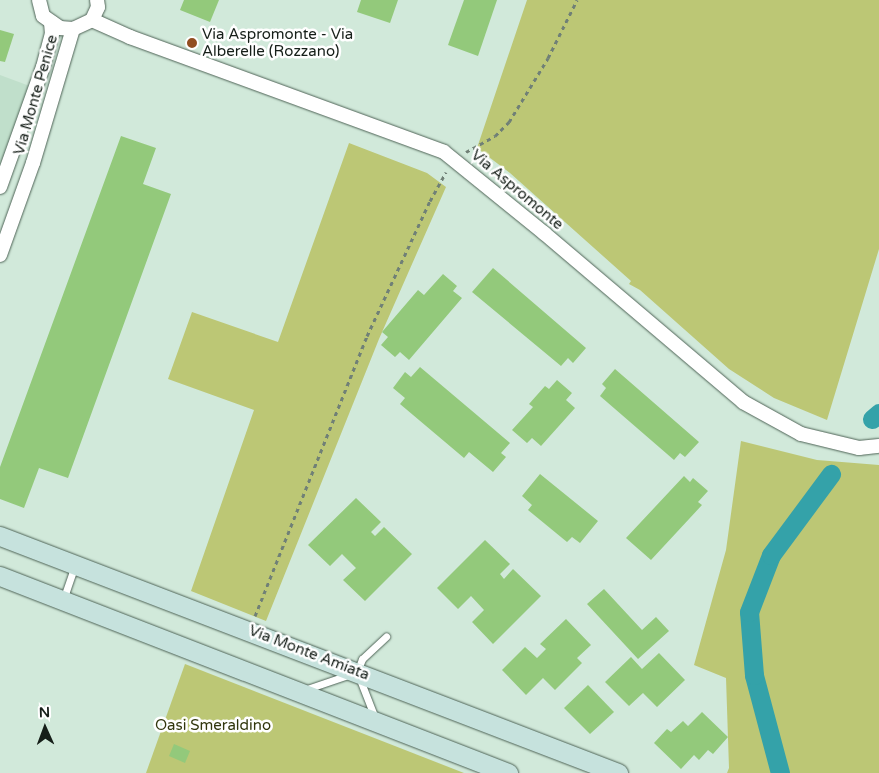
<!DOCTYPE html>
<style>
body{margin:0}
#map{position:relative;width:879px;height:773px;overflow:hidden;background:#d1e9da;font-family:"Varela Round",sans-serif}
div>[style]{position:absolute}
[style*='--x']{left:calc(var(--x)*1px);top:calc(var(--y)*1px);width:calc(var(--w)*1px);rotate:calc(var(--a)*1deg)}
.built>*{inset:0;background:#c0dfcb}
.green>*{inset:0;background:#bcc775}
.canal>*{height:19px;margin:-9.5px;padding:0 9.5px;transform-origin:9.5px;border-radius:9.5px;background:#34a2a9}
.building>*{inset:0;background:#93c97b}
.path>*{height:3px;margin-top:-1.5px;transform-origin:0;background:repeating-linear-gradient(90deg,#708076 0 4px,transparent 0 8px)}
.roads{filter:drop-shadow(0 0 1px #4e6356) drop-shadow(0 0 1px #4e6356)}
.lane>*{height:7px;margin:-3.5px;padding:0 3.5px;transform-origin:3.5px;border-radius:3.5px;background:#fff}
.street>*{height:14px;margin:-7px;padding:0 7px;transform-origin:7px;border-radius:7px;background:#fff}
.secondary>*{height:19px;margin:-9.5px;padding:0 9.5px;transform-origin:9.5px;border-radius:9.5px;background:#c6e2dd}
.dots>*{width:14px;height:14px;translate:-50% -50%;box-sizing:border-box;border:2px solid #fff;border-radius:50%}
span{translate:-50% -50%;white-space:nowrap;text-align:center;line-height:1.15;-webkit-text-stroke:5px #fff;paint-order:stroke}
.poi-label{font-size:15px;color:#161f19}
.left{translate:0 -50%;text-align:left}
.street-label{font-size:15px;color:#161f19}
.park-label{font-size:15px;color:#31360d}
.north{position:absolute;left:20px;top:703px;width:50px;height:50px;-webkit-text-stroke:4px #fff;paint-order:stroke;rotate:358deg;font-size:14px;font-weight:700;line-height:20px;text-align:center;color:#161f19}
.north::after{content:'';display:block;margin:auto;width:18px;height:22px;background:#161f19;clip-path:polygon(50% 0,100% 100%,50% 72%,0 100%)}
</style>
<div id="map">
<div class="built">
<div style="clip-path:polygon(0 75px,35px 88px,0 187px)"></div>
</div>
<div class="green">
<div style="clip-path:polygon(527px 0,879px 0,879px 249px,827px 420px,774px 398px,729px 369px,640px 290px,629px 284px,631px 281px,510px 173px,477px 148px)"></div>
<div style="clip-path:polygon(349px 143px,427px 173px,446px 187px,379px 339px,266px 621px,191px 591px,254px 410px,168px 379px,192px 312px,278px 342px)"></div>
<div style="clip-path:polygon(741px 441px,817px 460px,879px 465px,879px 773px,727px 773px,729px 768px,726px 678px,694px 665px,726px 550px)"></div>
<div style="clip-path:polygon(185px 664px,464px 773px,146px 773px)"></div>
</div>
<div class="canal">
<div style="--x:872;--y:419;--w:9;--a:-41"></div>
<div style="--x:780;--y:773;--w:101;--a:-104.9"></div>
<div style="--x:754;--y:675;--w:63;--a:-94.5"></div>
<div style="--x:749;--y:612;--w:61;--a:-68.9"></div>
<div style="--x:771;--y:555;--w:101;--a:-53.5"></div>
</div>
<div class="building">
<div style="clip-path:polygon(184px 0,219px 0,210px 22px,180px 10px)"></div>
<div style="clip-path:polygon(361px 0,398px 0,390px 23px,357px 12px)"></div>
<div style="clip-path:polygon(464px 0,497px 0,478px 56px,448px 45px)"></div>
<div style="clip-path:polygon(0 30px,14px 34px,5px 62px,0 61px)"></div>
<div style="clip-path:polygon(121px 136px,156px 148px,143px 184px,171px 194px,68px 478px,39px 468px,24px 508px,0 499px,0 467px)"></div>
<div style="clip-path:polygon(493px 268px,586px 348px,573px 363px,568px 358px,561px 366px,472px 292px)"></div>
<div style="clip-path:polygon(443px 274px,457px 286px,453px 291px,462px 298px,409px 360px,400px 352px,395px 357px,381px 345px,388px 337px,382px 332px,418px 290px,424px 295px)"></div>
<div style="clip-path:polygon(420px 367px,510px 443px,501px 453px,506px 457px,493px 472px,469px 452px,464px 458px,400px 404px,405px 398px,393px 388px,405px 372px,411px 377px)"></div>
<div style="clip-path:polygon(615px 369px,699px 442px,685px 457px,680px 453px,674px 460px,600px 396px,606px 388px,602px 384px)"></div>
<div style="clip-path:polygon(557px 380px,572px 393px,566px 400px,575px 408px,541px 446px,532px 438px,527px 443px,512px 430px,533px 407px,529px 404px,545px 386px,549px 389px)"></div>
<div style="clip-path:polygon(540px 474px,598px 521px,580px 543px,572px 537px,567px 542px,528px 510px,532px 505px,522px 496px)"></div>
<div style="clip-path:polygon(684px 476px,690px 482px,693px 478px,708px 491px,698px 502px,702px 505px,651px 560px,626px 538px)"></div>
<div style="clip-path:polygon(356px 498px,381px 522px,371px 532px,375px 536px,384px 527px,412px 554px,365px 601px,343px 580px,356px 568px,342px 554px,330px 566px,308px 545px)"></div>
<div style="clip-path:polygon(485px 540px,510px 564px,500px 574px,504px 579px,513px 569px,541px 596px,493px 644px,472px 622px,484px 610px,471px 596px,458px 609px,437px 588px)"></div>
<div style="clip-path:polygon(604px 589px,642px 630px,656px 617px,669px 631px,638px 659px,587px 604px)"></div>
<div style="clip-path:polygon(566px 619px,591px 645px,577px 658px,582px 663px,555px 690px,543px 678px,526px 695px,502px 670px,525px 647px,537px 658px,546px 649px,540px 644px)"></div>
<div style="clip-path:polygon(659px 653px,685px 680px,657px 707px,643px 693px,629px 706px,605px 682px,631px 657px,642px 669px)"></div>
<div style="clip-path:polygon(588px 685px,614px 712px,590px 734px,564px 708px)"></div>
<div style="clip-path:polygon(702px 712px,728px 737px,713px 754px,708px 750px,699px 760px,694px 755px,681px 769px,654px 743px,667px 729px,671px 732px,683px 721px,688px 726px)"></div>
<div style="clip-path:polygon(174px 744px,190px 751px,185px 763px,169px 756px)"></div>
</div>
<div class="path">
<div style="--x:466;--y:152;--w:33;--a:-29"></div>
<div style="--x:495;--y:136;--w:20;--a:-45"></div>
<div style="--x:509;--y:122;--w:75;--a:-58.6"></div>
<div style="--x:548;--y:58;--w:65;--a:-63.4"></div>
<div style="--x:255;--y:616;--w:302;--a:-68.2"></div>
<div style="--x:367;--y:336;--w:149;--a:-65"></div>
<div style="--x:430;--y:201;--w:33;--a:-61"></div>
</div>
<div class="roads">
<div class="lane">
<div style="--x:63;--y:600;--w:37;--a:-71"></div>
<div style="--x:359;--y:677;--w:44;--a:68.7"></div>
<div style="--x:304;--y:690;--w:56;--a:-18.8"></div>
<div style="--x:357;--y:672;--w:14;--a:-69"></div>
<div style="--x:362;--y:659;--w:33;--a:-43"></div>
</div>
<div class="street">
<div style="--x:39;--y:0;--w:16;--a:76"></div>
<div style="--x:43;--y:16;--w:21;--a:35"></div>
<div style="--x:60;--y:28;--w:13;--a:4"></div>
<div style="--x:73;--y:29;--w:21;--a:-25"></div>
<div style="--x:92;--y:20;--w:14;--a:-65"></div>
<div style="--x:98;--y:7;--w:7;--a:-98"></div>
<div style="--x:92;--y:20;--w:42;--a:24.1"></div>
<div style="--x:130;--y:37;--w:334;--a:20.1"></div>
<div style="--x:444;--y:152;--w:129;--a:39"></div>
<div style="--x:544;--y:233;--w:261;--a:40.3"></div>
<div style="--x:743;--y:402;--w:66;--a:28.9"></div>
<div style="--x:801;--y:434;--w:60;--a:13.6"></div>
<div style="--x:859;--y:448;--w:20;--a:-6"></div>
<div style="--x:0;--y:187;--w:127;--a:-70.3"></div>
<div style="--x:43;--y:67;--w:34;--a:-75"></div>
<div style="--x:52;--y:34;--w:12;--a:-95"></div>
<div style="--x:0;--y:255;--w:98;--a:-70.3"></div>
<div style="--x:33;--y:163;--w:140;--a:-73.4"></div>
</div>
<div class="secondary">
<div style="--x:0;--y:536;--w:662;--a:20.98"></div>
<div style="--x:0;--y:576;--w:545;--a:21.2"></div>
</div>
</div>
<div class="dots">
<div style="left:192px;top:43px;background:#924e21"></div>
</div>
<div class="poi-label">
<span class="left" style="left:202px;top:43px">Via Aspromonte - Via<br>Alberelle (Rozzano)</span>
</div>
<div class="street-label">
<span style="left:36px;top:95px;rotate:-74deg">Via Monte Penice</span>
<span style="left:517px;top:190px;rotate:40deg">Via Aspromonte</span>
<span style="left:309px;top:653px;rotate:21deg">Via Monte Amiata</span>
</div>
<div class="park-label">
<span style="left:213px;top:726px">Oasi Smeraldino</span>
</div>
<div class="north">N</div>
</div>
